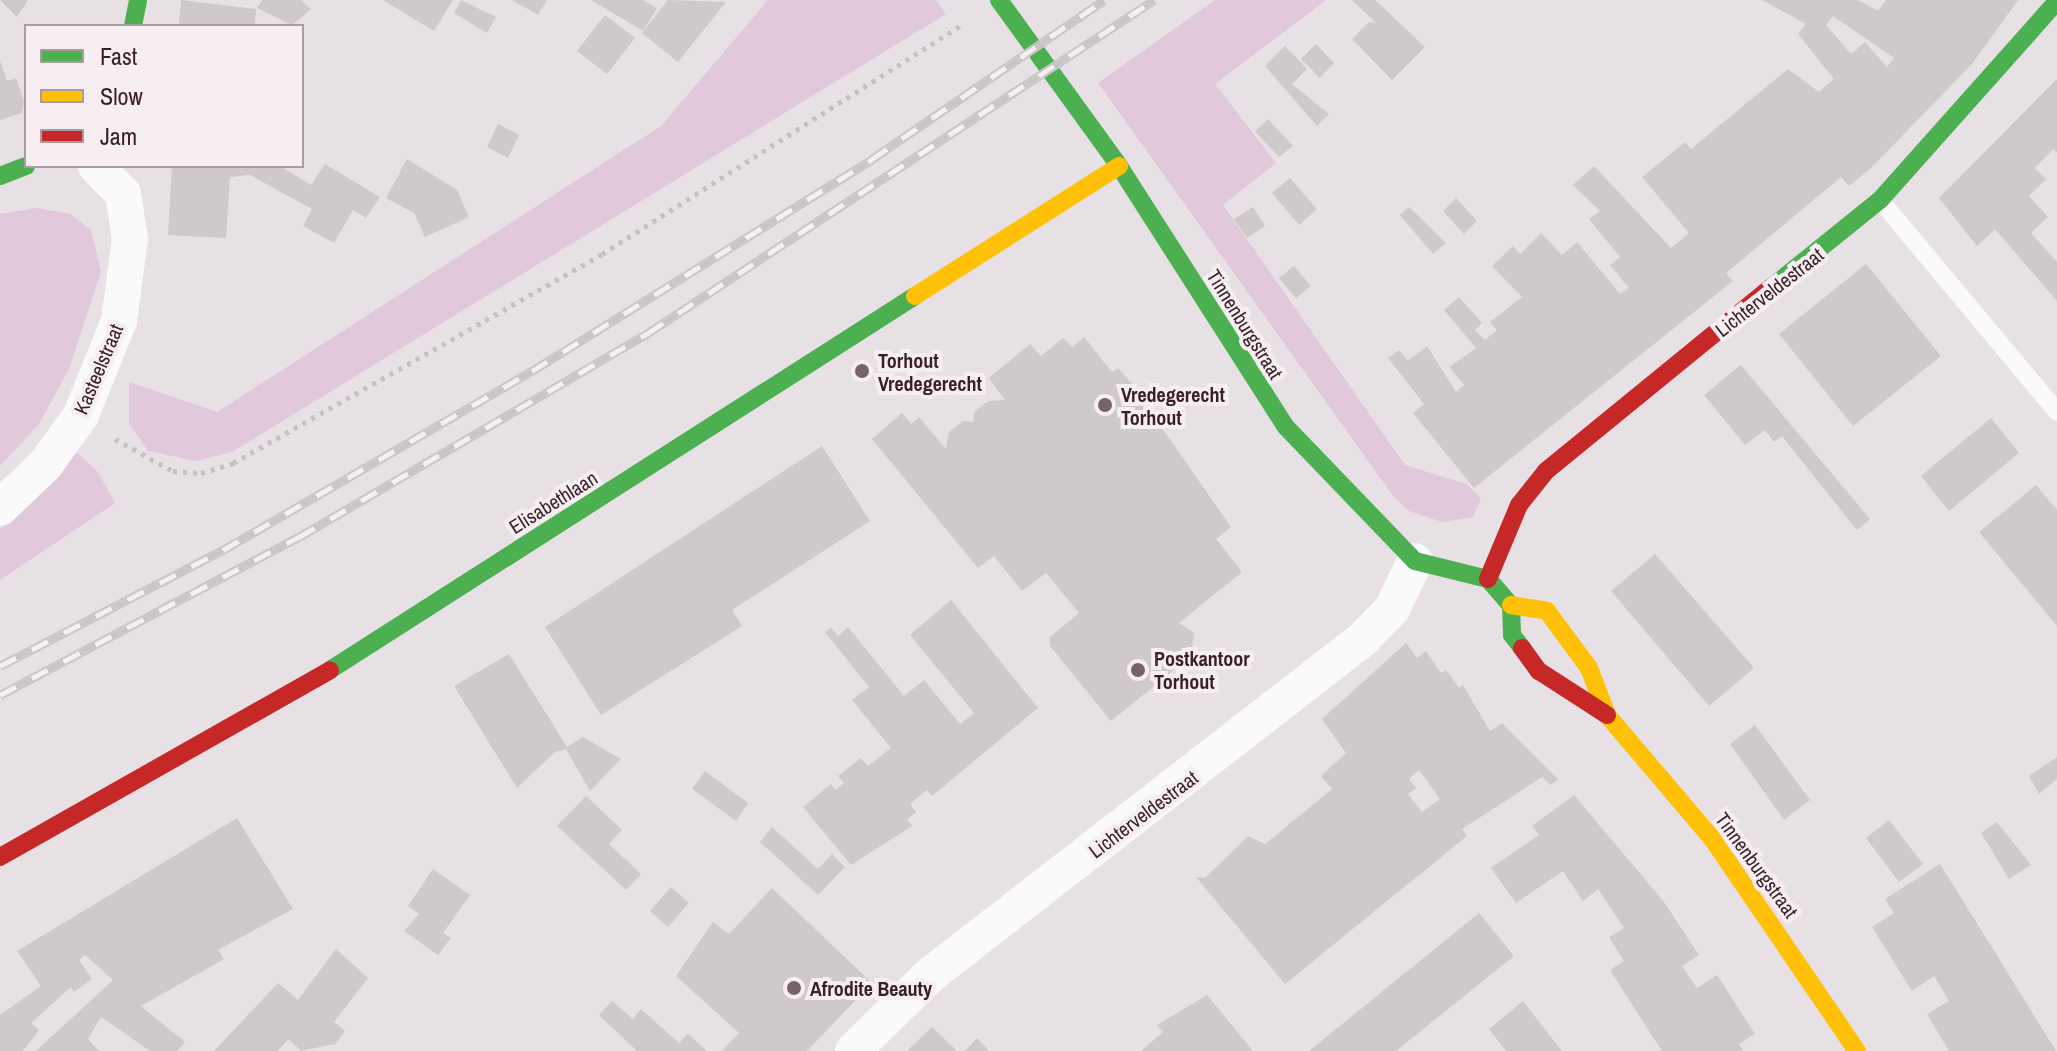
<!DOCTYPE html>
<style>
body{margin:0}
#map{position:relative;width:2057px;height:1051px;overflow:hidden;background:#e7e0e4;font-family:"Archivo Narrow",sans-serif}
div>[style]{position:absolute}
[style*='--x']{left:calc(var(--x)*1px);top:calc(var(--y)*1px);width:calc(var(--w)*1px);rotate:calc(var(--a)*1deg)}
.green>*{inset:0;background:#e1c8db}
.building>*{inset:0;background:#cfc9cc}
.path>*{height:5px;margin-top:-2.5px;transform-origin:0;background:repeating-linear-gradient(90deg,#c7bfc2 0 4px,transparent 0 10px)}
.lane>*{height:18px;margin:-9px;padding:0 9px;transform-origin:9px;border-radius:9px;background:#fbfafb}
.street>*{height:36px;margin:-18px;padding:0 18px;transform-origin:18px;border-radius:18px;background:#fbfafb}
.fast>*{height:18px;margin:-9px;padding:0 9px;transform-origin:9px;border-radius:9px;background:#4caf50}
.slow>*{height:18px;margin:-9px;padding:0 9px;transform-origin:9px;border-radius:9px;background:#ffc107}
.jam>*{height:18px;margin:-9px;padding:0 9px;transform-origin:9px;border-radius:9px;background:#c62828}
.rail>*{height:9px;margin-top:-4.5px;transform-origin:0;background:repeating-linear-gradient(90deg,#f6eef3 0 18px,#c9c6c7 0 36px);box-sizing:border-box;border-block:2px solid #c9c6c7}
.dots>*{width:22px;height:22px;translate:-50% -50%;box-sizing:border-box;border:4px solid #f6eef3;border-radius:50%}
span{translate:-50% -50%;white-space:nowrap;text-align:center;line-height:1.15;-webkit-text-stroke:8px #f6eef3;paint-order:stroke}
.street-label{font-size:20px;color:#391f27}
.poi-label{font-size:20px;color:#391f27;font-weight:700}
.left{translate:0 -50%;text-align:left}
.legend{position:absolute;left:24px;top:24px;width:280px;height:144px;box-sizing:border-box;background:#f6eef3;border:2px solid #aa9ba1;margin:0;padding:10px 14px;list-style:none;font-size:24px;color:#391f27}
.legend li{display:flex;align-items:center;gap:16px;height:40px}
.legend b{width:40px;border:2px solid #aa9ba1}
</style>
<div id="map">
<div class="green">
<div style="clip-path:polygon(768px 0,936px 0,946px 14px,232px 452px,196px 461px,148px 451px,129px 423px,129px 382px,217px 412px,661px 126px)"></div>
<div style="clip-path:polygon(1215px 0,1326px 0,1215px 84px,1276px 163px,1223px 205px,1405px 465px,1466px 484px,1481px 498px,1473px 517px,1442px 522px,1409px 511px,1393px 496px,1098px 83px)"></div>
<div style="clip-path:polygon(37px 208px,70px 214px,91px 230px,101px 271px,69px 369px,39px 424px,0 466px,0 214px)"></div>
<div style="clip-path:polygon(76px 452px,98px 472px,115px 503px,0 580px,0 529px)"></div>
</div>
<div class="building">
<div style="clip-path:polygon(0 0,28px 0,17px 17px)"></div>
<div style="clip-path:polygon(181px 0,256px 9px,255px 26px,179px 26px)"></div>
<div style="clip-path:polygon(262px 0,301px 0,311px 9px,292px 25px,257px 8px)"></div>
<div style="clip-path:polygon(383px 0,453px 0,434px 31px)"></div>
<div style="clip-path:polygon(461px 0,496px 17px,487px 33px,454px 13px)"></div>
<div style="clip-path:polygon(512px 0,547px 0,538px 15px)"></div>
<div style="clip-path:polygon(591px 0,643px 0,657px 8px,643px 31px)"></div>
<div style="clip-path:polygon(668px 0,726px 2px,678px 62px,642px 33px)"></div>
<div style="clip-path:polygon(1352px 0,1375px 0,1425px 47px,1392px 80px,1352px 39px,1369px 22px,1376px 23px)"></div>
<div style="clip-path:polygon(evenodd,1762px 0,1858px 0,1878px 11px,1886px 0,2018px 0,1972px 64px,1870px 169px,1849px 186px,1841px 177px,1726px 273px,1733px 281px,1474px 488px,1413px 413px,1424px 404px,1388px 358px,1399px 350px,1408px 361px,1427px 346px,1456px 392px,1464px 385px,1449px 367px,1476px 348px,1444px 310px,1459px 297px,1482px 323px,1475px 330px,1485px 340px,1497px 330px,1490px 322px,1522px 297px,1492px 266px,1513px 246px,1520px 254px,1541px 233px,1562px 255px,1577px 242px,1620px 294px,1629px 288px,1610px 265px,1620px 257px,1589px 219px,1600px 211px,1573px 185px,1594px 166px,1671px 248px,1689px 233px,1642px 177px,1685px 142px,1691px 149px,1788px 69px,1819px 92px,1834px 79px,1798px 34px,1806px 24px,1762px 0,1833px 16px,1894px 58px,1887px 67px,1865px 42px,1851px 54px,1826px 25px,1833px 16px)"></div>
<div style="clip-path:polygon(605px 15px,635px 38px,607px 74px,577px 51px)"></div>
<div style="clip-path:polygon(1316px 44px,1334px 63px,1320px 78px,1301px 59px)"></div>
<div style="clip-path:polygon(1285px 46px,1307px 69px,1292px 84px,1329px 114px,1317px 126px,1265px 66px)"></div>
<div style="clip-path:polygon(0 61px,7px 81px,16px 78px,24px 101px,22px 113px,0 120px)"></div>
<div style="clip-path:polygon(2057px 79px,2057px 153px,2053px 149px,2035px 168px,2046px 179px,2029px 196px,2048px 217px,2031px 233px,2057px 262px,2057px 301px,1995px 229px,1977px 246px,1939px 198px)"></div>
<div style="clip-path:polygon(1268px 119px,1293px 146px,1279px 157px,1255px 131px)"></div>
<div style="clip-path:polygon(498px 124px,519px 135px,508px 158px,487px 147px)"></div>
<div style="clip-path:polygon(407px 159px,457px 190px,469px 217px,425px 237px,414px 213px,386px 198px)"></div>
<div style="clip-path:polygon(325px 164px,380px 197px,366px 218px,353px 210px,334px 243px,303px 226px,312px 209px,250px 175px,230px 177px,226px 238px,168px 235px,172px 166px,280px 166px,311px 185px)"></div>
<div style="clip-path:polygon(1290px 178px,1317px 209px,1299px 225px,1272px 193px)"></div>
<div style="clip-path:polygon(1456px 198px,1477px 221px,1464px 234px,1443px 211px)"></div>
<div style="clip-path:polygon(1253px 207px,1265px 226px,1247px 238px,1234px 219px)"></div>
<div style="clip-path:polygon(1409px 207px,1446px 243px,1433px 254px,1400px 215px)"></div>
<div style="clip-path:polygon(1866px 264px,1941px 356px,1853px 426px,1779px 334px)"></div>
<div style="clip-path:polygon(1294px 266px,1311px 286px,1296px 298px,1279px 278px)"></div>
<div style="clip-path:polygon(1084px 337px,1112px 372px,1118px 368px,1135px 387px,1126px 394px,1131px 401px,1136px 396px,1160px 425px,1231px 527px,1216px 539px,1242px 572px,1179px 623px,1194px 633px,1192px 648px,1176px 654px,1179px 666px,1111px 721px,1050px 646px,1050px 637px,1079px 613px,1046px 573px,1022px 591px,994px 556px,978px 568px,872px 439px,902px 413px,911px 424px,919px 417px,946px 449px,949px 432px,963px 421px,973px 422px,974px 412px,988px 401px,1005px 400px,989px 378px,1030px 344px,1041px 356px,1063px 338px,1072px 347px)"></div>
<div style="clip-path:polygon(1741px 365px,1870px 519px,1857px 530px,1782px 436px,1774px 442px,1765px 430px,1745px 445px,1704px 395px)"></div>
<div style="clip-path:polygon(1991px 418px,2019px 453px,1949px 511px,1921px 476px)"></div>
<div style="clip-path:polygon(822px 446px,870px 521px,732px 610px,742px 626px,601px 715px,545px 627px)"></div>
<div style="clip-path:polygon(2036px 485px,2057px 510px,2057px 626px,1979px 532px)"></div>
<div style="clip-path:polygon(1655px 554px,1754px 668px,1709px 706px,1611px 591px)"></div>
<div style="clip-path:polygon(951px 600px,1038px 708px,932px 796px,927px 790px,910px 804px,916px 812px,907px 819px,912px 826px,851px 865px,803px 807px,831px 784px,835px 790px,844px 783px,838px 776px,861px 758px,868px 766px,891px 748px,852px 700px,869px 687px,825px 632px,831px 628px,838px 636px,848px 627px,904px 696px,924px 680px,960px 724px,974px 713px,910px 635px)"></div>
<div style="clip-path:polygon(evenodd,1406px 643px,1417px 658px,1426px 651px,1441px 673px,1446px 670px,1459px 688px,1463px 685px,1490px 731px,1502px 723px,1558px 779px,1551px 785px,1542px 777px,1462px 829px,1467px 836px,1285px 984px,1196px 877px,1205px 878px,1248px 836px,1265px 844px,1332px 789px,1321px 776px,1346px 753px,1322px 719px,1406px 643px,1419px 770px,1440px 799px,1422px 812px,1408px 794px,1416px 788px,1409px 779px,1419px 770px)"></div>
<div style="clip-path:polygon(509px 654px,567px 747px,583px 737px,621px 759px,590px 791px,566px 749px,555px 752px,517px 788px,454px 686px)"></div>
<div style="clip-path:polygon(1755px 725px,1810px 800px,1784px 820px,1730px 744px)"></div>
<div style="clip-path:polygon(2057px 757px,2057px 779px,2039px 794px,2029px 776px)"></div>
<div style="clip-path:polygon(705px 771px,748px 803px,736px 821px,692px 789px)"></div>
<div style="clip-path:polygon(1574px 795px,1664px 902px,1699px 955px,1682px 966px,1697px 988px,1717px 975px,1755px 1034px,1739px 1044px,1743px 1051px,1662px 1051px,1610px 970px,1624px 961px,1609px 937px,1624px 928px,1598px 889px,1583px 901px,1563px 871px,1516px 903px,1491px 868px,1539px 835px,1532px 826px)"></div>
<div style="clip-path:polygon(586px 796px,622px 830px,609px 844px,641px 874px,626px 890px,557px 826px)"></div>
<div style="clip-path:polygon(237px 818px,293px 909px,218px 950px,224px 959px,141px 1006px,185px 1042px,177px 1051px,150px 1051px,101px 1017px,88px 1039px,99px 1051px,36px 1051px,113px 980px,85px 955px,79px 960px,92px 979px,74px 992px,71px 987px,31px 1023px,39px 1030px,23px 1051px,0 1051px,0 1015px,41px 986px,17px 951px)"></div>
<div style="clip-path:polygon(1889px 820px,1923px 864px,1899px 882px,1866px 838px)"></div>
<div style="clip-path:polygon(1997px 822px,2031px 865px,2009px 879px,1981px 833px)"></div>
<div style="clip-path:polygon(772px 827px,818px 869px,832px 854px,845px 867px,818px 895px,760px 842px)"></div>
<div style="clip-path:polygon(1940px 864px,1996px 954px,2056px 1051px,1949px 1051px,1927px 1014px,1949px 1001px,1934px 976px,1912px 991px,1872px 927px,1894px 913px,1885px 899px)"></div>
<div style="clip-path:polygon(433px 869px,470px 895px,443px 933px,451px 938px,438px 955px,404px 931px,419px 914px,408px 906px)"></div>
<div style="clip-path:polygon(671px 887px,689px 903px,668px 927px,650px 911px)"></div>
<div style="clip-path:polygon(772px 888px,872px 983px,807px 1051px,722px 1051px,739px 1033px,676px 976px,713px 922px,729px 934px)"></div>
<div style="clip-path:polygon(1479px 913px,1514px 956px,1396px 1051px,1309px 1051px)"></div>
<div style="clip-path:polygon(336px 949px,368px 978px,334px 1022px,345px 1031px,335px 1044px,301px 1051px,289px 1039px,277px 1051px,214px 1051px,278px 983px,298px 1000px)"></div>
<div style="clip-path:polygon(1207px 995px,1253px 1051px,1141px 1051px,1163px 1032px,1157px 1025px)"></div>
<div style="clip-path:polygon(612px 1001px,633px 1019px,641px 1009px,679px 1043px,688px 1034px,707px 1051px,637px 1051px,599px 1015px)"></div>
<div style="clip-path:polygon(1523px 1001px,1547px 1032px,1562px 1051px,1506px 1051px,1489px 1029px)"></div>
<div style="clip-path:polygon(932px 1027px,957px 1051px,907px 1051px)"></div>
<div style="clip-path:polygon(977px 1038px,989px 1051px,965px 1051px)"></div>
</div>
<div class="path">
<div style="--x:115;--y:439;--w:66;--a:28.9"></div>
<div style="--x:173;--y:471;--w:28;--a:4"></div>
<div style="--x:201;--y:473;--w:34;--a:-17"></div>
<div style="--x:233;--y:463;--w:424;--a:-29.5"></div>
<div style="--x:602;--y:254;--w:426;--a:-32.5"></div>
</div>
<div class="lane">
<div style="--x:1880;--y:200;--w:276;--a:50.1"></div>
</div>
<div class="street">
<div style="--x:0;--y:508;--w:62;--a:-43.7"></div>
<div style="--x:45;--y:465;--w:62;--a:-54.2"></div>
<div style="--x:81;--y:415;--w:101;--a:-68"></div>
<div style="--x:119;--y:321;--w:83;--a:-82.4"></div>
<div style="--x:130;--y:239;--w:46;--a:-98.8"></div>
<div style="--x:123;--y:194;--w:39;--a:-134"></div>
<div style="--x:853;--y:1051;--w:108;--a:-44.6"></div>
<div style="--x:930;--y:975;--w:548;--a:-37.81"></div>
<div style="--x:1363;--y:639;--w:42;--a:-46"></div>
<div style="--x:1392;--y:609;--w:53;--a:-64.4"></div>
</div>
<div class="fast">
<div style="--x:999;--y:0;--w:205;--a:54.1"></div>
<div style="--x:1119;--y:166;--w:308;--a:57.4"></div>
<div style="--x:1285;--y:426;--w:187;--a:46.1"></div>
<div style="--x:1415;--y:561;--w:75;--a:13.9"></div>
<div style="--x:1488;--y:579;--w:35;--a:49"></div>
<div style="--x:1511;--y:605;--w:30;--a:88"></div>
<div style="--x:1512;--y:635;--w:16;--a:52"></div>
<div style="--x:133;--y:26;--w:26;--a:-79"></div>
<div style="--x:0;--y:176;--w:28;--a:-21"></div>
<div style="--x:1772;--y:287;--w:139;--a:-38.9"></div>
<div style="--x:1880;--y:200;--w:266;--a:-48.3"></div>
<div style="--x:330;--y:670;--w:694;--a:-32.59"></div>
</div>
<div class="slow">
<div style="--x:915;--y:296;--w:242;--a:-32.5"></div>
<div style="--x:1511;--y:605;--w:36;--a:9"></div>
<div style="--x:1547;--y:611;--w:71;--a:53.6"></div>
<div style="--x:1589;--y:668;--w:50;--a:69"></div>
<div style="--x:1607;--y:715;--w:160;--a:49.6"></div>
<div style="--x:1711;--y:837;--w:259;--a:55.7"></div>
</div>
<div class="jam">
<div style="--x:1488;--y:579;--w:80;--a:-67.3"></div>
<div style="--x:1519;--y:505;--w:43;--a:-51.5"></div>
<div style="--x:1546;--y:471;--w:291;--a:-39.2"></div>
<div style="--x:1522;--y:648;--w:29;--a:54"></div>
<div style="--x:1539;--y:671;--w:81;--a:32.9"></div>
<div style="--x:0;--y:857;--w:379;--a:-29.5"></div>
</div>
<div class="rail">
<div style="--x:0;--y:666;--w:251;--a:-27.5"></div>
<div style="--x:223;--y:550;--w:357;--a:-30.1"></div>
<div style="--x:532;--y:371;--w:401;--a:-31.9"></div>
<div style="--x:872;--y:159;--w:281;--a:-34.4"></div>
<div style="--x:0;--y:695;--w:338;--a:-27.9"></div>
<div style="--x:299;--y:537;--w:404;--a:-30.3"></div>
<div style="--x:648;--y:333;--w:606;--a:-33.35"></div>
</div>
<div class="dots">
<div style="left:862px;top:371px;background:#766369"></div>
<div style="left:1105px;top:405px;background:#766369"></div>
<div style="left:1138px;top:670px;background:#766369"></div>
<div style="left:794px;top:988px;background:#766369"></div>
</div>
<div class="street-label">
<span style="left:1769px;top:292px;rotate:-38deg">Lichterveldestraat</span>
<span style="left:1245px;top:324px;rotate:58deg">Tinnenburgstraat</span>
<span style="left:98px;top:369px;rotate:-67deg">Kasteelstraat</span>
<span style="left:553px;top:502px;rotate:-32deg">Elisabethlaan</span>
<span style="left:1143px;top:814px;rotate:-37deg">Lichterveldestraat</span>
<span style="left:1757px;top:865px;rotate:54deg">Tinnenburgstraat</span>
</div>
<div class="poi-label">
<span class="left" style="left:878px;top:372px">Torhout<br>Vredegerecht</span>
<span class="left" style="left:1121px;top:406px">Vredegerecht<br>Torhout</span>
<span class="left" style="left:1154px;top:670px">Postkantoor<br>Torhout</span>
<span class="left" style="left:810px;top:988px">Afrodite Beauty</span>
</div>
<ul class="legend">
<li><b style="height:10px;background:#4caf50"></b>Fast</li>
<li><b style="height:10px;background:#ffc107"></b>Slow</li>
<li><b style="height:10px;background:#c62828"></b>Jam</li>
</ul>
</div>
